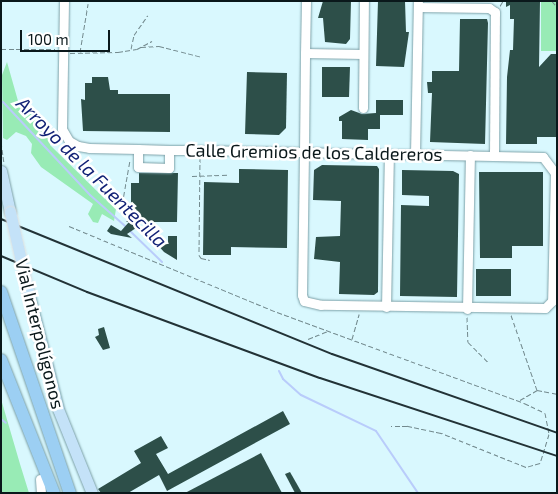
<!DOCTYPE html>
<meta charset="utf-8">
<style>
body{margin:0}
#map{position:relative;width:558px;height:494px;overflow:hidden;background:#d9f8fe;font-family:"Exo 2",sans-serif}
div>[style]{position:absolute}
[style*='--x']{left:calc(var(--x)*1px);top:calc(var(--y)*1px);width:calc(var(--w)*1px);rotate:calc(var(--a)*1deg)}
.green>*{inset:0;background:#98ebb5}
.stream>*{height:2px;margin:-1px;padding:0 1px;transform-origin:1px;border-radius:1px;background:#b9ccfb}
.building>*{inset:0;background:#2d4f49}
.path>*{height:1px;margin-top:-0.5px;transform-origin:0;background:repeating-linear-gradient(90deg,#72898d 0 5px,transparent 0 7.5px)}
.roads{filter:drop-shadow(0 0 1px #7da1a8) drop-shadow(0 0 1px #7da1a8)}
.minor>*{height:9px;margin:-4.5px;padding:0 4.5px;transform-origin:4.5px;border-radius:4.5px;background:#fff}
.major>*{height:11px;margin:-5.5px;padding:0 5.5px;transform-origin:5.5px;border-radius:5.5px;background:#c4e2f8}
.highway>*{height:12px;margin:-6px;padding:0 6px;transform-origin:6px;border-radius:6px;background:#9ccff3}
.rail>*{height:2px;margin:-1px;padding:0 1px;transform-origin:1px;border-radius:1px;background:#223236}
.bridges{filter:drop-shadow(0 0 1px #dddfdf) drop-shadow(0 0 1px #dddfdf)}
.major-bridge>*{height:11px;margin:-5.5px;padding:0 5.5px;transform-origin:5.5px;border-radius:5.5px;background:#c4e2f8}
span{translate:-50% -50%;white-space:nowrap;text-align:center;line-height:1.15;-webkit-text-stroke:5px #fff;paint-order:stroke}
.street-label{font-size:18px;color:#0a181b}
.water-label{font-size:19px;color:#122276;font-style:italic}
.frame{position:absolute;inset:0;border:2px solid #0a181b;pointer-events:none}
.scale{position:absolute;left:20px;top:30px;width:90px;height:22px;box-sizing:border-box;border:2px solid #0a181b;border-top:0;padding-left:6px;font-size:15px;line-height:18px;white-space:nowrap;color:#0a181b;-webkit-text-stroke:4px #fff;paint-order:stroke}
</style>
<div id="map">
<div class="green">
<div style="clip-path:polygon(541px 1px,557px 1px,557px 51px,541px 51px)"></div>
<div style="clip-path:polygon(7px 62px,20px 108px,40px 115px,49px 123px,50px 145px,105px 199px,117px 203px,114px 221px,102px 214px,98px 223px,93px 222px,88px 214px,93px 204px,41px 167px,31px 153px,32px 144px,26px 136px,16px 132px,7px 140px,3px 138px,2px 75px)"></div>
<div style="clip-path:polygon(1px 399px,20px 464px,29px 493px,1px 493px)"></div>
</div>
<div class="stream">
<div style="--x:3;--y:102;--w:127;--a:46.9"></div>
<div style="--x:90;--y:195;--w:48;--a:41.6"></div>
<div style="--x:129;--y:230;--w:46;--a:44.1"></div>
<div style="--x:279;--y:371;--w:9;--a:63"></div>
<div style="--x:283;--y:379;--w:24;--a:42"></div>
<div style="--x:301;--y:395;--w:83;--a:25.6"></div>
<div style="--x:376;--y:431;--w:75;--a:55.9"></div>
<div style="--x:1;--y:419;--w:6;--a:39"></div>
</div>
<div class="building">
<div style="clip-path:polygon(323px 1px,351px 1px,350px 39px,346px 44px,325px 42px,323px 18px,318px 18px)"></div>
<div style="clip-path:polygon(378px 1px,405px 1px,406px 32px,409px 32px,404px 67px,376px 66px)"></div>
<div style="clip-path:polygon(506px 1px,540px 1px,539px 67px,551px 54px,557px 54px,557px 137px,537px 137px,537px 144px,506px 144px,507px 77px,510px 50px,513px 50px,514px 19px,510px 19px,510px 5px,506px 7px)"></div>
<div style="clip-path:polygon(460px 19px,487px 19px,488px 23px,485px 144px,430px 142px,432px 93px,428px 93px,427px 82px,432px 82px,432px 71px,459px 71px)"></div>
<div style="clip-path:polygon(322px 67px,350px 67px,349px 97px,322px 97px)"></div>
<div style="clip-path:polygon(247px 72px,287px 73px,286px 128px,279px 135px,245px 134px)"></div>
<div style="clip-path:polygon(92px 77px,108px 77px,110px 90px,118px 90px,118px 94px,170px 94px,170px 132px,83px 131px,81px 99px,85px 100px,85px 83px,92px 83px)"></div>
<div style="clip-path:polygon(376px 100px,403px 100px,403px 115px,380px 115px,380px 129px,368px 129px,368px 140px,342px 139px,342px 121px,339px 121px,339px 117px,351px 110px,362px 114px,376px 113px)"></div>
<div style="clip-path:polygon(322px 165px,377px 166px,379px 169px,378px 292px,374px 295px,339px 294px,340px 262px,314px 259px,316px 237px,340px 236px,341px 201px,313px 200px,314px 170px)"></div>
<div style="clip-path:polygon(239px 169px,288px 170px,287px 248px,231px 247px,231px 255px,203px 255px,204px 182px,239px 183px)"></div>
<div style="clip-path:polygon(402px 170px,453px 171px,459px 174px,457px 297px,400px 296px,401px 205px,429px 206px,429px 196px,402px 195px)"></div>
<div style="clip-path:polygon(479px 172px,543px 172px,543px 246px,512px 246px,512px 258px,480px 258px)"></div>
<div style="clip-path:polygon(139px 173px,178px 173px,177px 222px,136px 222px,139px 226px,127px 234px,132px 238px,111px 234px,107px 231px,111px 225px,121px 231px,129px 222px,126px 222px,136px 214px,131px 207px,131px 183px,139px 183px)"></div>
<div style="clip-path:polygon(168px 236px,177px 236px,177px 260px,164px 252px,155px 242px,168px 242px)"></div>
<div style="clip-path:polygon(476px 269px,511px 269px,511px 296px,476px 296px)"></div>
<div style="clip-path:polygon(104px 327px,110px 348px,103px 350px,95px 337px,99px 335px,98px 329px)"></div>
<div style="clip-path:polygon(283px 411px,290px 424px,167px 491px,159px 475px,128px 493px,101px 493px,98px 489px,141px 463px,134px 451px,161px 436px,168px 448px,156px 454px,168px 474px)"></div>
<div style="clip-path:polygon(261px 453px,282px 493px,185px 493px)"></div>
<div style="clip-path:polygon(290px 472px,302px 493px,295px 493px,285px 474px)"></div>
</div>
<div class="path">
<div style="--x:552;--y:1;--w:8;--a:50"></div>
<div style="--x:500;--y:6;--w:6;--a:-59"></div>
<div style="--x:141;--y:47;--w:18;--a:-3"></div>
<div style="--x:159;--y:46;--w:44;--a:14.3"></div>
<div style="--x:1;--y:49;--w:54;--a:0"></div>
<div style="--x:131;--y:49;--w:14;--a:-78"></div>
<div style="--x:134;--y:35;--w:24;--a:-55"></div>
<div style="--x:80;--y:52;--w:49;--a:-80.5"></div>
<div style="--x:70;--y:53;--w:48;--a:-1.2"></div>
<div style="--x:118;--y:52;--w:19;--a:-9"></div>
<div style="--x:137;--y:49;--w:17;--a:-28"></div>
<div style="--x:1;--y:142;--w:21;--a:82"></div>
<div style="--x:200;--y:157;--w:98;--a:90.6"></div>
<div style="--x:199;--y:255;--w:4;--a:56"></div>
<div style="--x:201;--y:258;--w:9;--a:13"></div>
<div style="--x:192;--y:176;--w:36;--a:-2"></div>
<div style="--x:121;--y:211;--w:52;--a:-80"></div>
<div style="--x:69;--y:226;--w:225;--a:22.5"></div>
<div style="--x:277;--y:312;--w:263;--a:20.2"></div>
<div style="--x:524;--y:403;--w:23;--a:25"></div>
<div style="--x:545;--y:413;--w:21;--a:79"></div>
<div style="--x:549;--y:434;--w:30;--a:107"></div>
<div style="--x:540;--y:463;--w:15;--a:164"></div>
<div style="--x:526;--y:467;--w:92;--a:-158.2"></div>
<div style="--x:441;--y:433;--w:35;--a:-168"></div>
<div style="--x:407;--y:426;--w:16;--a:180"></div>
<div style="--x:511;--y:315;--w:79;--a:70.9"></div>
<div style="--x:467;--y:317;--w:25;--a:88"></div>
<div style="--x:468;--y:342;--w:28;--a:45"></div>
<div style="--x:308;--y:339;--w:22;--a:-22"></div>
<div style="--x:352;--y:339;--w:26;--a:-74"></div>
<div style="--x:520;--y:400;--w:20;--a:-30"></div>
<div style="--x:537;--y:390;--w:20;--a:11"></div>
</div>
<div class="roads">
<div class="minor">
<div style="--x:64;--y:1;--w:128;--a:90.9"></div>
<div style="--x:62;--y:129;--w:14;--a:60"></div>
<div style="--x:69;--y:141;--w:10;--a:29"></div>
<div style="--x:78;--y:146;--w:11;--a:10"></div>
<div style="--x:89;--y:148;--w:49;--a:1.2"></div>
<div style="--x:138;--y:149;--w:31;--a:2"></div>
<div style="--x:169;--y:150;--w:31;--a:0"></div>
<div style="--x:200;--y:150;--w:97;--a:1.2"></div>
<div style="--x:297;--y:152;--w:7;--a:0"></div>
<div style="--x:304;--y:152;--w:24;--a:2"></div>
<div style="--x:328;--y:153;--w:65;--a:0.9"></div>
<div style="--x:393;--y:154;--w:150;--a:1.1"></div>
<div style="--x:543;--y:157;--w:20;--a:53"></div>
<div style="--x:555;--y:173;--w:128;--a:91.3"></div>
<div style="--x:552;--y:301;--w:10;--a:135"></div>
<div style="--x:545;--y:308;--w:224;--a:-179.2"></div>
<div style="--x:321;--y:305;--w:17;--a:-167"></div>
<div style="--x:304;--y:301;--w:6;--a:-108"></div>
<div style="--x:302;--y:295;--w:143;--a:-89.2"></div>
<div style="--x:304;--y:152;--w:99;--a:-89.4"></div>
<div style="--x:305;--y:53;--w:52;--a:-88.9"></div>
<div style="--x:418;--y:7;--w:71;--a:0.8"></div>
<div style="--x:489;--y:8;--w:7;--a:34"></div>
<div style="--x:495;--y:12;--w:144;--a:90.4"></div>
<div style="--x:305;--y:53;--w:58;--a:1"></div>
<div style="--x:363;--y:108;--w:107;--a:-89.5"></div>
<div style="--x:138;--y:149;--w:18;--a:90"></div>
<div style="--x:138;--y:167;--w:31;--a:2"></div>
<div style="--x:169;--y:168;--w:18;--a:-90"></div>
<div style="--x:415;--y:154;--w:152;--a:-88.9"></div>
<div style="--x:386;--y:307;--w:153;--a:-88.9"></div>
<div style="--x:467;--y:309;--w:154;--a:-88.9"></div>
<div style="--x:40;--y:479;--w:14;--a:86"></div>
</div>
<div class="major">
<div style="--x:1;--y:171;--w:42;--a:77.6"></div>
<div style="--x:28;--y:291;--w:122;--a:75.7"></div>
<div style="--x:58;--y:409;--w:91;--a:68"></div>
</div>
<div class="highway">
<div style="--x:1;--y:292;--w:213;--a:71.1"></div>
<div style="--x:1;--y:360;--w:143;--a:68.3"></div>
</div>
</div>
<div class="rail">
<div style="--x:1;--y:219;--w:357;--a:22.2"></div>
<div style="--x:332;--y:354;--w:238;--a:19.3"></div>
<div style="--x:1;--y:256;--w:93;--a:22.7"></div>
<div style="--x:87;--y:292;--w:248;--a:20.3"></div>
<div style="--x:320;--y:378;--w:250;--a:18.2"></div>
</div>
<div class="bridges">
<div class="major-bridge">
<div style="--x:10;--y:212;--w:81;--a:77.2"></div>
</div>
</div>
<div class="street-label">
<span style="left:314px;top:152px;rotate:1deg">Calle Gremios de los Caldereros</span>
<span style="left:40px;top:334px;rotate:76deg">Vial Interpolígonos</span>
</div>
<div class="water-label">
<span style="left:92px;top:172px;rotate:45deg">Arroyo de la Fuentecilla</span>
</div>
<div class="frame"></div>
<div class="scale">100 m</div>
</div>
